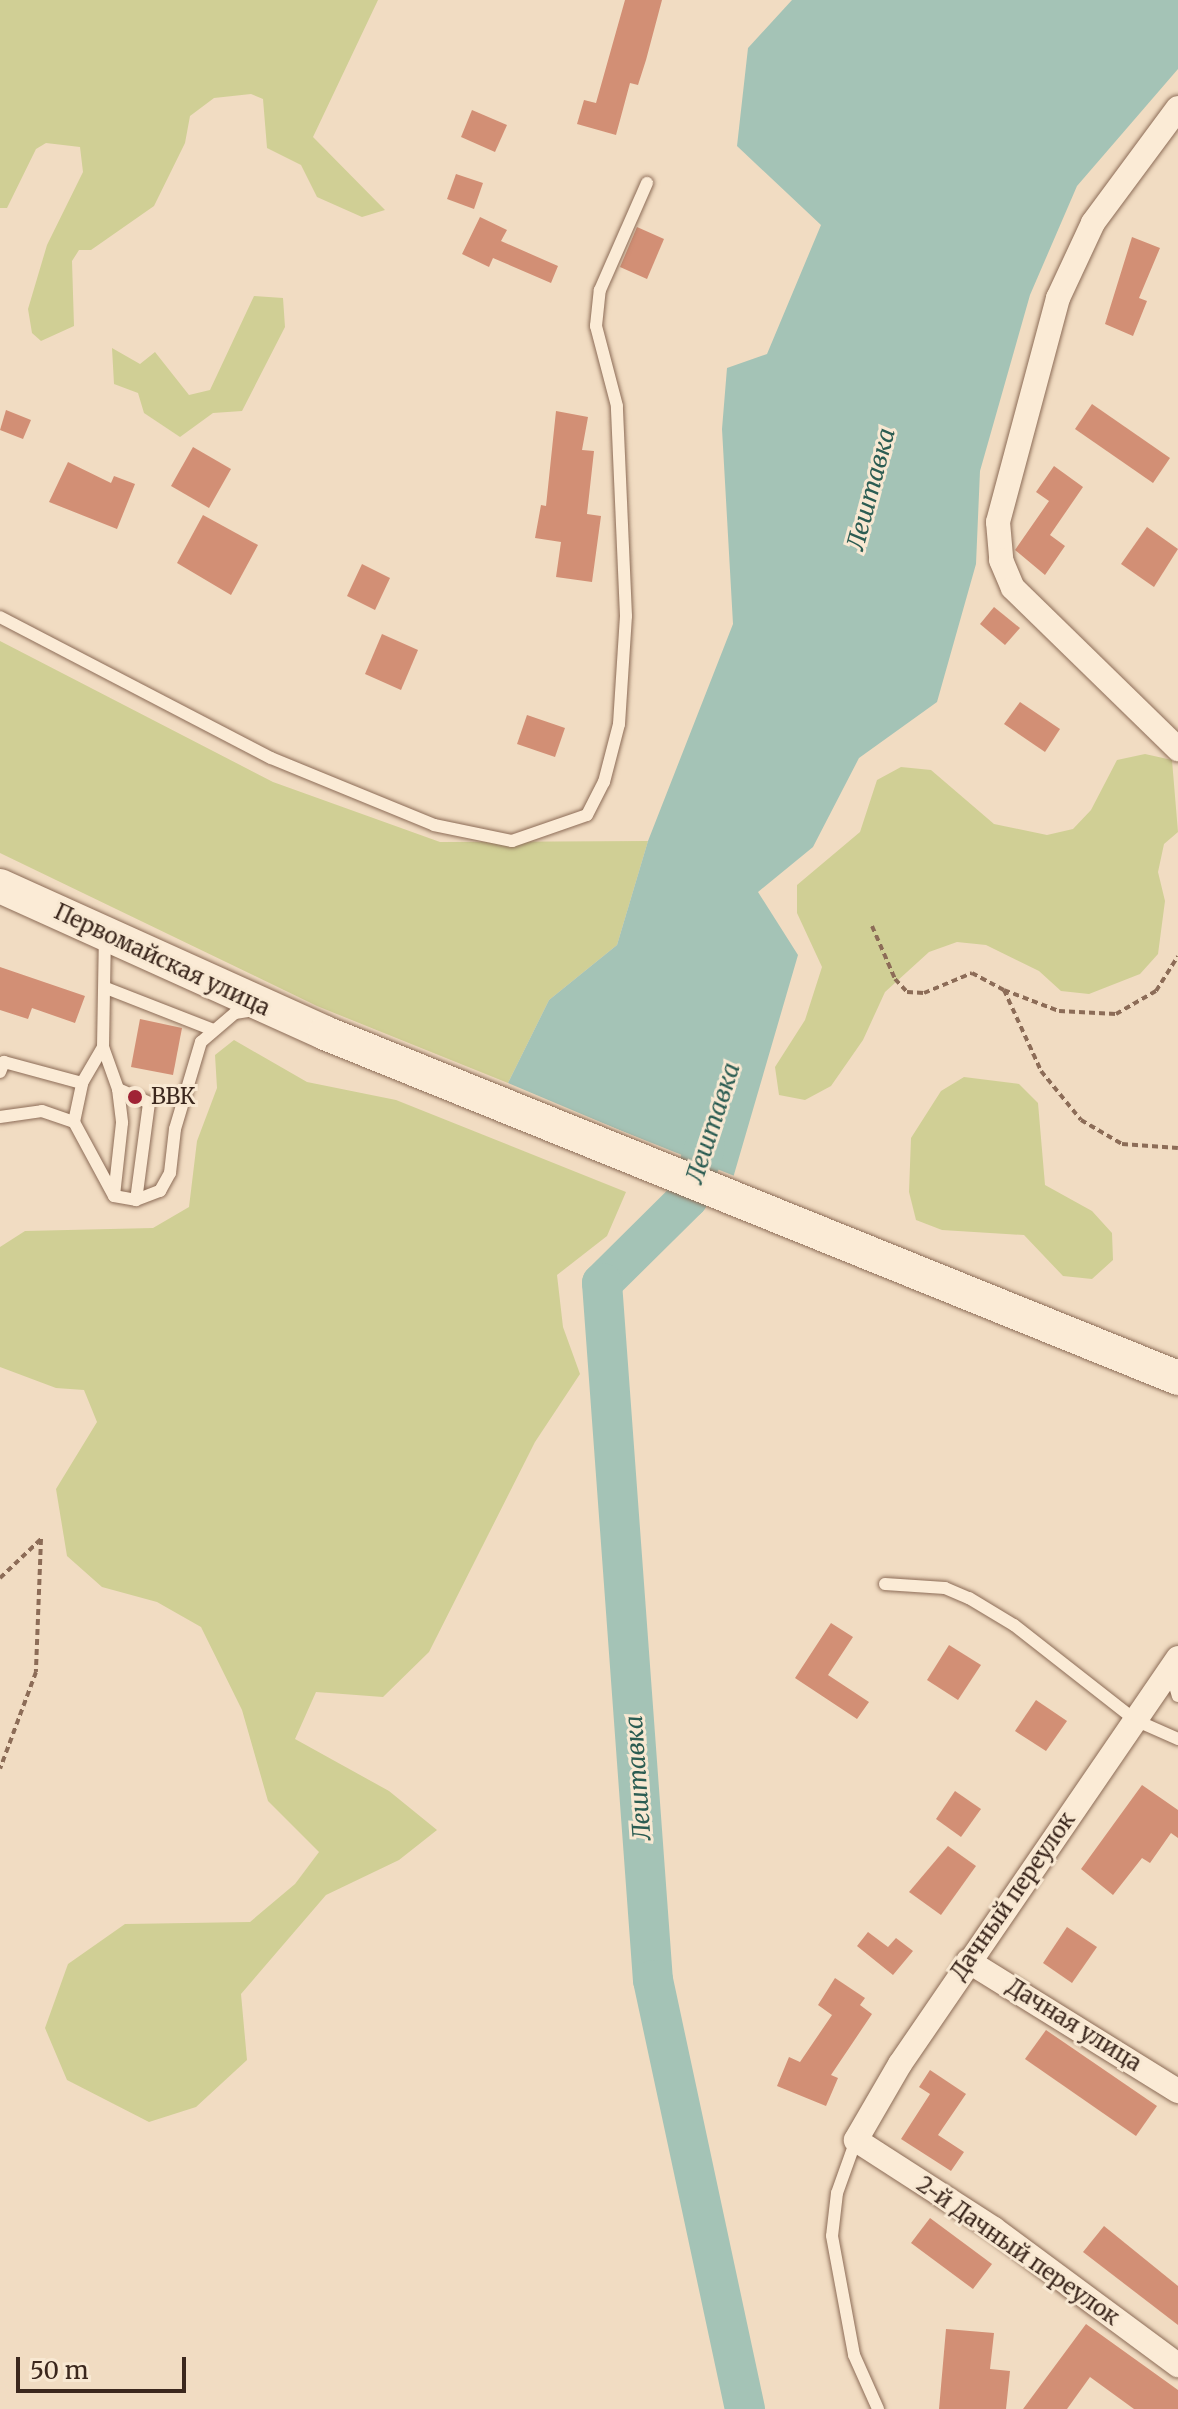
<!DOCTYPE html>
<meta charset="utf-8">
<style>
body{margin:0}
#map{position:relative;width:1178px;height:2409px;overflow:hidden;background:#f1dcc2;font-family:Merriweather,serif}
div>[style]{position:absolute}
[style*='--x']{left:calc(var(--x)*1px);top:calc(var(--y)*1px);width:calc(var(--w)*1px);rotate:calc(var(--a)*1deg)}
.green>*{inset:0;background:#d0cf95}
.water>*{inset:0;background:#a4c3b6}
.pier>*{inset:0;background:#f1dcc2}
.river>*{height:40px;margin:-20px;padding:0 20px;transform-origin:20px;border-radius:20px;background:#a4c3b6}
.building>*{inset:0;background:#d28f75}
.path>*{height:4px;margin-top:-2px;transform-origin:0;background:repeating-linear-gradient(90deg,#8c6c57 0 6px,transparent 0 10px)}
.roads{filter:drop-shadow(0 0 2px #8c6c57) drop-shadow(0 0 2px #8c6c57)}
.service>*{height:12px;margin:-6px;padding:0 6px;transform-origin:6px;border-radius:6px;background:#fbebd6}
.minor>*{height:24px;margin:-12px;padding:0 12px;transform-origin:12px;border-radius:12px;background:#fbebd6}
.secondary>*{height:34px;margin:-17px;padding:0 17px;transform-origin:17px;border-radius:17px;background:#fbebd6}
.dots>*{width:22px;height:22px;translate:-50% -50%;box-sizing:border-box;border:4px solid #f8e8d2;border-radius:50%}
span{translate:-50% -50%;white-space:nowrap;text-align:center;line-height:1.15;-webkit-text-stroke:6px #f8e8d2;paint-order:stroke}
.street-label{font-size:22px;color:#3b271d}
.poi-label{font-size:22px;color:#3b271d}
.left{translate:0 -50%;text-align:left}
.water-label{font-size:24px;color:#2b5c52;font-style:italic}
.scale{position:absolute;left:16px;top:2357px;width:170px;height:36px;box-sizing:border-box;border:4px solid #3b271d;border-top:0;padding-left:10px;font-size:24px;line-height:28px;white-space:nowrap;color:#3b271d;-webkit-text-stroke:6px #f8e8d2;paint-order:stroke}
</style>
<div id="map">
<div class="green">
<div style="clip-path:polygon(0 0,378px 0,313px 137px,385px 210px,362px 217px,317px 197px,301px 165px,267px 148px,263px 99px,251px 94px,214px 98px,190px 116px,185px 143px,154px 206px,91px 250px,79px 250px,72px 261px,74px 326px,41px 341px,32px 333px,28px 309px,47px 245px,83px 172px,80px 147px,46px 143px,36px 149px,7px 208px,0 208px)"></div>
<div style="clip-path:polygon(254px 296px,283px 298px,285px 327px,242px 411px,213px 413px,180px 437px,144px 413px,138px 393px,114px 384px,112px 348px,140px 364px,155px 352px,189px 395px,210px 390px)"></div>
<div style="clip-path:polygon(0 641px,273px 782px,440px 842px,648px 841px,617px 945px,549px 1000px,508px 1083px,317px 1006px,0 853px)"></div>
<div style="clip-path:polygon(1145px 754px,1172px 760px,1178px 832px,1164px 844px,1158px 872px,1165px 901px,1158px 954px,1140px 974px,1089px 994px,1061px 991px,1039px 971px,986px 945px,957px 942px,929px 952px,885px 992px,863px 1040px,831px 1086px,805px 1100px,779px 1095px,775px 1067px,805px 1020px,822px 967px,797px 913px,797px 885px,860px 832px,877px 780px,901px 767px,931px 770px,994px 824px,1047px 835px,1073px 829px,1091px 810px,1117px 760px)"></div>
<div style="clip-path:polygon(234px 1040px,307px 1082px,396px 1100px,626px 1192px,607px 1236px,557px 1275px,563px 1327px,580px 1374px,535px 1442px,429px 1652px,383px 1697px,316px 1692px,295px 1739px,389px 1791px,437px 1830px,399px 1860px,326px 1895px,241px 1994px,247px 2060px,196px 2107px,149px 2122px,67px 2080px,45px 2028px,68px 1964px,125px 1924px,250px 1922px,295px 1884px,319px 1852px,268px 1801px,242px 1710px,201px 1627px,157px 1602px,102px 1587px,67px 1556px,56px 1489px,97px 1422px,84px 1390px,56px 1388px,0 1367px,0 1247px,25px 1231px,153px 1228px,189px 1207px,197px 1141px,217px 1088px,215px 1055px)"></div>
<div style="clip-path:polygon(964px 1077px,1019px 1084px,1038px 1103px,1045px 1185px,1092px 1211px,1112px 1233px,1113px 1260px,1092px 1279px,1063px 1276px,1024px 1235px,942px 1230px,916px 1220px,909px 1192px,911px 1138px,941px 1091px)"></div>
</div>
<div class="water">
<div style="clip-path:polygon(792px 0,1178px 0,1178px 69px,1077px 186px,1030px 295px,980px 471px,976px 564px,937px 702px,859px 758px,813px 847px,758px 892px,798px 955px,733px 1178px,508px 1083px,549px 1000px,617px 945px,648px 841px,733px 624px,722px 429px,727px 368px,767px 354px,821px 225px,737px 146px,748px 48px)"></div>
</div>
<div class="pier">
<div style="clip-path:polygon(504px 1084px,737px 1177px,736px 1180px,731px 1182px)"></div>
</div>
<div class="river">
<div style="--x:705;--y:1147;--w:54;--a:108.4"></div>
<div style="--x:688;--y:1198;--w:121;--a:135.3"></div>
<div style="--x:602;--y:1283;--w:699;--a:85.82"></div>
<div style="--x:653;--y:1980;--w:439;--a:77.9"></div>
</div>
<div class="building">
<div style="clip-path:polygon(625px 0,662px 0,646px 60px,638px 85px,630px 83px,616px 135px,577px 124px,584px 100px,596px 103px)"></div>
<div style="clip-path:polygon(472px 110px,507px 125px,495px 152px,461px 137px)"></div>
<div style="clip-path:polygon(456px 174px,483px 183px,474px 209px,447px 199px)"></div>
<div style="clip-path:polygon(480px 217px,507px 230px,501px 241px,558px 266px,551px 283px,493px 258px,489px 267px,462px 254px)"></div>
<div style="clip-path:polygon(637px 227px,664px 239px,647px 279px,620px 267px)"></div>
<div style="clip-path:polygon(1132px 237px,1160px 248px,1139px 298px,1147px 301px,1133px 336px,1105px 324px)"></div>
<div style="clip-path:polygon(1092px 404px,1170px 458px,1153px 483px,1075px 429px)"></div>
<div style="clip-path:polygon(6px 410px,31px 420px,23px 439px,0 430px)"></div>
<div style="clip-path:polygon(556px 411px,588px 417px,582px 450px,594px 451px,587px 514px,601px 516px,592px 582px,556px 577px,561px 542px,535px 538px,541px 505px,546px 506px)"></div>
<div style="clip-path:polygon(193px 447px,231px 469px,209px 508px,171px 486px)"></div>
<div style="clip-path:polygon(68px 462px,111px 483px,114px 476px,135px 484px,117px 529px,49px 502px)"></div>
<div style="clip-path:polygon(1054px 466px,1083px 487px,1050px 535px,1065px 546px,1045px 575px,1015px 550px,1049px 501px,1036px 492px)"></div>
<div style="clip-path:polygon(203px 515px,258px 545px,231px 595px,177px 563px)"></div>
<div style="clip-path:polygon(1147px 527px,1178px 549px,1154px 587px,1121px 564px)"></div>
<div style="clip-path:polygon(362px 564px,390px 578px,375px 610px,347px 596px)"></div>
<div style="clip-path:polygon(994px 607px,1020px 628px,1005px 645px,980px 624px)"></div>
<div style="clip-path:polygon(382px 634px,418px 650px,401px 690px,365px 674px)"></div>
<div style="clip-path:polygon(1020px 702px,1060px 729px,1045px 752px,1004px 724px)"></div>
<div style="clip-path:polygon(527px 715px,565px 728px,555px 757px,517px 744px)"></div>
<div style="clip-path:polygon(0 967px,85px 996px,75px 1023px,32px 1008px,28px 1019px,0 1010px)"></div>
<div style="clip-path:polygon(140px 1019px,182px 1028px,173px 1075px,131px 1067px)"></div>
<div style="clip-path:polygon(831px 1623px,853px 1637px,828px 1675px,869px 1702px,857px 1719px,795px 1678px)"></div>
<div style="clip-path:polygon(949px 1645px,981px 1665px,958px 1700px,927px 1680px)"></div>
<div style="clip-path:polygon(1036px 1700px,1067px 1721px,1046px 1751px,1015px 1731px)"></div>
<div style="clip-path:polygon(1142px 1785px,1178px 1810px,1178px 1838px,1171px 1833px,1150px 1863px,1142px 1858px,1113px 1895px,1081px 1869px)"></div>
<div style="clip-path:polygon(955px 1791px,981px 1809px,961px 1837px,936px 1819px)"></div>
<div style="clip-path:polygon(948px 1846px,976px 1866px,941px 1915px,909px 1892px)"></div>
<div style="clip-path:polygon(1067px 1927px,1097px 1947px,1072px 1983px,1043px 1963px)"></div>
<div style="clip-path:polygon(868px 1932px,888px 1947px,896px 1938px,913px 1951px,893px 1975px,857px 1946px)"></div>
<div style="clip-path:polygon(835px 1978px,865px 1998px,860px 2005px,872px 2014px,831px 2075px,838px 2078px,826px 2106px,777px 2086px,789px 2057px,800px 2062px,832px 2015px,818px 2005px)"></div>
<div style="clip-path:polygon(1046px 2030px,1157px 2106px,1136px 2136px,1025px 2059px)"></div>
<div style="clip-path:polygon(930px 2070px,966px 2094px,938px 2135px,964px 2152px,951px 2171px,901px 2139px,930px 2094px,919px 2087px)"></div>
<div style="clip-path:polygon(930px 2218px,992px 2264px,973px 2289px,911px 2243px)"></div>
<div style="clip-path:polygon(1104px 2226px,1178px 2286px,1178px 2325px,1083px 2252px)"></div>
<div style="clip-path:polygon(1086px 2324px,1178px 2390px,1178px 2409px,1134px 2409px,1090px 2377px,1067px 2409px,1023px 2409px)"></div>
<div style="clip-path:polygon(946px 2329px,994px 2333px,990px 2369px,1010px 2371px,1006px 2409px,939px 2409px)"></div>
</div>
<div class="path">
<div style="--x:872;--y:926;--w:58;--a:66.5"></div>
<div style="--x:895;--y:979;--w:18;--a:47"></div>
<div style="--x:907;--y:992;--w:17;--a:3"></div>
<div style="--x:924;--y:993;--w:52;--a:-22.6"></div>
<div style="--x:972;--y:973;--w:36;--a:28"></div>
<div style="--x:1004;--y:990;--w:89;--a:65.4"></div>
<div style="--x:1041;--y:1071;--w:63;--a:50.8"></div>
<div style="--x:1081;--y:1120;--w:48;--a:30.3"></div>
<div style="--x:1122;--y:1144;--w:56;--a:4.1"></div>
<div style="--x:1004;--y:990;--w:59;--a:20.9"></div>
<div style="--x:1059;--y:1011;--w:57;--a:3"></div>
<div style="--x:1116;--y:1014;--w:46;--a:-29.9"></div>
<div style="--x:1156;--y:991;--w:41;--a:-57.8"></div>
<div style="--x:0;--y:1578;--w:57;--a:-43.6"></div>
<div style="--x:41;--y:1539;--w:133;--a:92.2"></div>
<div style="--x:36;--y:1672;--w:103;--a:110.4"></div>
</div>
<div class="roads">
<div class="service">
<div style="--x:0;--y:617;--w:305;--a:27.5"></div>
<div style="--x:271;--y:758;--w:176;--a:22.3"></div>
<div style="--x:434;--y:825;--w:80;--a:11.6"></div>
<div style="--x:512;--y:841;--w:79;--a:-19.1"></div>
<div style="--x:587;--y:815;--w:37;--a:-63"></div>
<div style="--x:604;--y:782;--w:60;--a:-75.5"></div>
<div style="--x:619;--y:724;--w:108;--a:-86.3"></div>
<div style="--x:626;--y:616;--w:210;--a:-92.5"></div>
<div style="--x:617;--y:406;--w:83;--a:-104.7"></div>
<div style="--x:596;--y:326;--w:36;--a:-84"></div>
<div style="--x:600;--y:290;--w:117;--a:-66.3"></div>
<div style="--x:106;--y:988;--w:115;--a:21.4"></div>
<div style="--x:103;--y:1047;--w:45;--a:70.3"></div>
<div style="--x:118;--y:1089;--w:34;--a:83"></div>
<div style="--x:122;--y:1123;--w:73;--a:96.3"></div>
<div style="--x:0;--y:1072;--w:11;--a:-68"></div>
<div style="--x:4;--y:1062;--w:81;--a:15.1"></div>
<div style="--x:82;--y:1083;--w:42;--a:-59.7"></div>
<div style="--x:103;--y:1047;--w:110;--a:-89"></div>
<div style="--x:118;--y:1089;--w:34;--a:24"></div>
<div style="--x:149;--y:1103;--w:98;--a:97.6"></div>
<div style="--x:0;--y:1117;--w:42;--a:-8.1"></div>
<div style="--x:42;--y:1111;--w:34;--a:19"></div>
<div style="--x:74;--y:1122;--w:84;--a:61.6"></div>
<div style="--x:114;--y:1196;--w:22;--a:10"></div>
<div style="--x:136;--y:1200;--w:26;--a:-21"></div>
<div style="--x:160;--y:1191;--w:21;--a:-61"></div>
<div style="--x:170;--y:1173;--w:44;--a:-83.5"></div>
<div style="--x:175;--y:1129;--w:91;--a:-73.4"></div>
<div style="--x:201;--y:1042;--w:45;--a:-40.5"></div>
<div style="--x:235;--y:1013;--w:19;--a:-9"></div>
<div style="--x:74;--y:1122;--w:40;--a:-78"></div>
<div style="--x:885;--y:1584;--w:60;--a:3.8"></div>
<div style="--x:945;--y:1588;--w:26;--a:23"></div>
<div style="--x:969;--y:1598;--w:52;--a:31"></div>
<div style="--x:1014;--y:1625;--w:154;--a:38.1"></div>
<div style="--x:1135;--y:1720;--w:47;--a:23.8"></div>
<div style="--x:1171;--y:1672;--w:25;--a:74"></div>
<div style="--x:856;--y:2140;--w:56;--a:109.7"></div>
<div style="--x:837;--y:2193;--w:43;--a:96.6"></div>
<div style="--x:832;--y:2236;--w:121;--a:79.5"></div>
<div style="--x:854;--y:2355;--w:59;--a:66"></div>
</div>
<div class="minor">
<div style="--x:1178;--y:108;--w:143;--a:126.5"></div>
<div style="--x:1093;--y:223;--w:83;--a:115"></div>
<div style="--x:1058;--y:298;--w:232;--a:105"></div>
<div style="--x:998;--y:522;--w:38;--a:85"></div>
<div style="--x:1001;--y:560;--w:30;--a:67"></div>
<div style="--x:1013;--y:588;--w:231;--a:44.3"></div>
<div style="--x:1178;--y:1658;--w:492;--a:124.4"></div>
<div style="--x:900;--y:2064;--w:88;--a:120.1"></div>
<div style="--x:856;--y:2140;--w:164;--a:32.8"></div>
<div style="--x:994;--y:2229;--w:229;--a:36.5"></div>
<div style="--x:968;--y:1961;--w:247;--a:31.8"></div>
</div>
<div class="secondary">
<div style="--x:0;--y:886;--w:357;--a:24.3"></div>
<div style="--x:325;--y:1033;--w:920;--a:22.02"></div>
</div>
</div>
<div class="dots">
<div style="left:135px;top:1097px;background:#a02335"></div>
</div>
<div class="street-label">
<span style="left:162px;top:960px;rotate:25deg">Первомайская улица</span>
<span style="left:1013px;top:1896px;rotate:-55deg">Дачный переулок</span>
<span style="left:1074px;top:2025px;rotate:32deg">Дачная улица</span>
<span style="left:1018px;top:2251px;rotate:35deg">2-й Дачный переулок</span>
</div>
<div class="poi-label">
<span class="left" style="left:151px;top:1097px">ВВК</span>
</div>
<div class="water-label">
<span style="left:871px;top:489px;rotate:-75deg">Лештавка</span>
<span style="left:713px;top:1123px;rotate:-72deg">Лештавка</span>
<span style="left:638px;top:1778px;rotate:-94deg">Лештавка</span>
</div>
<div class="scale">50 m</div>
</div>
